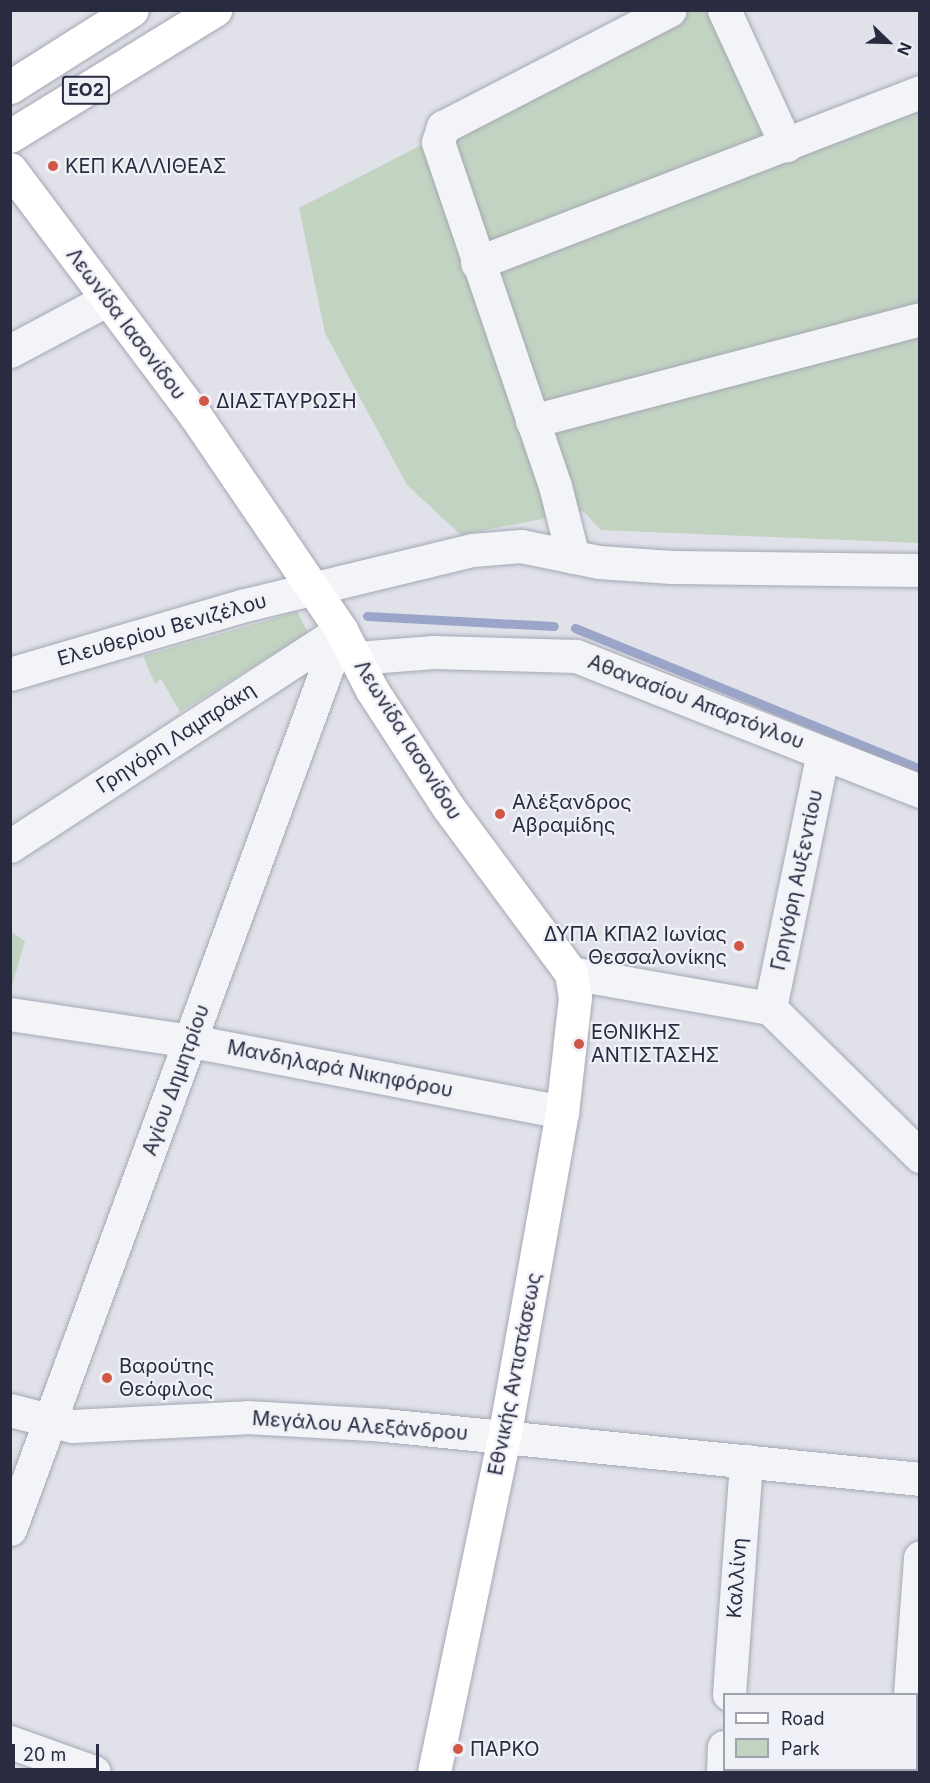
<!DOCTYPE html>
<meta charset="utf-8">
<style>
body{margin:0}
#map{position:relative;width:930px;height:1783px;overflow:hidden;background:#e0e1e9;font-family:Inter,sans-serif}
div>[style]{position:absolute}
[style*='--x']{left:calc(var(--x)*1px);top:calc(var(--y)*1px);width:calc(var(--w)*1px);rotate:calc(var(--a)*1deg)}
.green>*{inset:0;background:#c2d3c2}
.stream>*{height:9px;margin:-4.5px;padding:0 4.5px;transform-origin:4.5px;border-radius:4.5px;background:#9ba5c9}
.roads{filter:drop-shadow(0 0 2px #a5a7b3) drop-shadow(0 0 2px #a5a7b3)}
.minor>*{height:33px;margin:-16.5px;padding:0 16.5px;transform-origin:16.5px;border-radius:16.5px;background:#f3f4f8}
.major>*{height:33px;margin:-16.5px;padding:0 16.5px;transform-origin:16.5px;border-radius:16.5px;background:#fff}
.dots>*{width:16px;height:16px;translate:-50% -50%;box-sizing:border-box;border:3px solid #f0f1f7;border-radius:50%}
span{translate:-50% -50%;white-space:nowrap;text-align:center;line-height:1.15;-webkit-text-stroke:4.5px #f0f1f7;paint-order:stroke}
.shield-label span{padding:2px 4px;background:#f0f1f7;border:2px solid;border-radius:4px;-webkit-text-stroke-width:0}
.shield-label{font-size:18px;color:#292b41;font-weight:700}
.poi-label{font-size:20px;color:#292b41}
.left{translate:0 -50%;text-align:left}
.right{translate:-100% -50%;text-align:right}
.street-label{font-size:20px;color:#292b41}
.frame{position:absolute;inset:0;border:12px solid #292b41;pointer-events:none}
.legend{position:absolute;left:723px;top:1693px;width:195px;height:78px;box-sizing:border-box;background:#f0f1f7;border:2px solid #a0a2ae;margin:0;padding:8px 10px;list-style:none;font-size:18px;color:#292b41}
.legend li{display:flex;align-items:center;gap:12px;height:30px}
.legend b{width:30px;border:2px solid #a0a2ae}
.north{position:absolute;left:858px;top:12px;width:60px;height:60px;-webkit-text-stroke:4px #f0f1f7;paint-order:stroke;rotate:113deg;font-size:16px;font-weight:700;line-height:24px;text-align:center;color:#292b41}
.north::after{content:'';display:block;margin:auto;width:21px;height:27px;background:#292b41;clip-path:polygon(50% 0,100% 100%,50% 72%,0 100%)}
.scale{position:absolute;left:12px;top:1744px;width:87px;height:27px;box-sizing:border-box;border:3px solid #292b41;border-top:0;padding-left:8px;font-size:18px;line-height:21px;white-space:nowrap;color:#292b41;-webkit-text-stroke:4px #f0f1f7;paint-order:stroke}
</style>
<div id="map">
<div class="green">
<div style="clip-path:polygon(682px 11px,717px 11px,785px 160px,919px 108px,919px 543px,601px 530px,583px 511px,461px 535px,407px 485px,325px 333px,299px 208px)"></div>
<div style="clip-path:polygon(297px 612px,308px 632px,180px 712px,161px 679px,155px 684px,143px 656px)"></div>
<div style="clip-path:polygon(11px 932px,25px 941px,11px 989px)"></div>
</div>
<div class="stream">
<div style="--x:367;--y:616;--w:187;--a:3.1"></div>
<div style="--x:575;--y:628;--w:373;--a:22.2"></div>
</div>
<div class="roads">
<div class="minor">
<div style="--x:724;--y:10;--w:149;--a:65.3"></div>
<div style="--x:477;--y:263;--w:475;--a:-21.1"></div>
<div style="--x:10;--y:351;--w:109;--a:-28"></div>
<div style="--x:532;--y:421;--w:401;--a:-14.7"></div>
<div style="--x:573;--y:557;--w:73;--a:-104.2"></div>
<div style="--x:555;--y:486;--w:363;--a:-108.8"></div>
<div style="--x:438;--y:142;--w:16;--a:-72"></div>
<div style="--x:443;--y:127;--w:255;--a:-27.3"></div>
<div style="--x:356;--y:658;--w:78;--a:-4.4"></div>
<div style="--x:434;--y:652;--w:142;--a:1.6"></div>
<div style="--x:576;--y:656;--w:370;--a:21.4"></div>
<div style="--x:10;--y:674;--w:241;--a:-16.4"></div>
<div style="--x:241;--y:606;--w:239;--a:-13.6"></div>
<div style="--x:473;--y:550;--w:48;--a:-4.8"></div>
<div style="--x:521;--y:546;--w:80;--a:11.6"></div>
<div style="--x:599;--y:562;--w:73;--a:3.9"></div>
<div style="--x:672;--y:567;--w:248;--a:0.7"></div>
<div style="--x:10;--y:846;--w:395;--a:-33.1"></div>
<div style="--x:571;--y:973;--w:202;--a:10"></div>
<div style="--x:770;--y:1008;--w:211;--a:44.6"></div>
<div style="--x:770;--y:1008;--w:260;--a:-78.3"></div>
<div style="--x:10;--y:1014;--w:183;--a:8.5"></div>
<div style="--x:191;--y:1041;--w:378;--a:10.8"></div>
<div style="--x:10;--y:1410;--w:64;--a:14.5"></div>
<div style="--x:72;--y:1426;--w:175;--a:-2.9"></div>
<div style="--x:247;--y:1417;--w:137;--a:3.3"></div>
<div style="--x:384;--y:1425;--w:539;--a:5.75"></div>
<div style="--x:10;--y:1529;--w:958;--a:-69.79"></div>
<div style="--x:729;--y:1694;--w:234;--a:-85.8"></div>
<div style="--x:910;--y:1694;--w:137;--a:-85.8"></div>
<div style="--x:10;--y:1742;--w:89;--a:19.7"></div>
<div style="--x:723;--y:1772;--w:25;--a:-88"></div>
<div style="--x:905;--y:1772;--w:2;--a:-90"></div>
</div>
<div class="major">
<div style="--x:10;--y:87;--w:144;--a:-32.3"></div>
<div style="--x:10;--y:136;--w:241;--a:-31.6"></div>
<div style="--x:10;--y:169;--w:311;--a:53.1"></div>
<div style="--x:197;--y:418;--w:256;--a:55.8"></div>
<div style="--x:341;--y:630;--w:68;--a:62.7"></div>
<div style="--x:372;--y:690;--w:140;--a:57"></div>
<div style="--x:448;--y:807;--w:207;--a:53.5"></div>
<div style="--x:571;--y:973;--w:24;--a:81"></div>
<div style="--x:575;--y:997;--w:116;--a:96.4"></div>
<div style="--x:562;--y:1112;--w:330;--a:100.1"></div>
<div style="--x:504;--y:1437;--w:342;--a:101.8"></div>
</div>
</div>
<div class="dots">
<div style="left:53px;top:166px;background:#ce5845"></div>
<div style="left:204px;top:401px;background:#ce5845"></div>
<div style="left:500px;top:814px;background:#ce5845"></div>
<div style="left:739px;top:946px;background:#ce5845"></div>
<div style="left:579px;top:1044px;background:#ce5845"></div>
<div style="left:107px;top:1378px;background:#ce5845"></div>
<div style="left:458px;top:1749px;background:#ce5845"></div>
</div>
<div class="shield-label">
<span style="left:86px;top:90px">ΕΟ2</span>
</div>
<div class="poi-label">
<span class="left" style="left:65px;top:166px">ΚΕΠ ΚΑΛΛΙΘΕΑΣ</span>
<span class="left" style="left:216px;top:401px">ΔΙΑΣΤΑΥΡΩΣΗ</span>
<span class="left" style="left:512px;top:814px">Αλέξανδρος<br>Αβραμίδης</span>
<span class="right" style="left:727px;top:946px">ΔΥΠΑ ΚΠΑ2 Ιωνίας<br>Θεσσαλονίκης</span>
<span class="left" style="left:591px;top:1044px">ΕΘΝΙΚΗΣ<br>ΑΝΤΙΣΤΑΣΗΣ</span>
<span class="left" style="left:119px;top:1378px">Βαρούτης<br>Θεόφιλος</span>
<span class="left" style="left:470px;top:1749px">ΠΑΡΚΟ</span>
</div>
<div class="street-label">
<span style="left:126px;top:324px;rotate:53deg">Λεωνίδα Ιασονίδου</span>
<span style="left:162px;top:630px;rotate:-16deg">Ελευθερίου Βενιζέλου</span>
<span style="left:696px;top:702px;rotate:21deg">Αθανασίου Απαρτόγλου</span>
<span style="left:176px;top:738px;rotate:-33deg">Γρηγόρη Λαμπράκη</span>
<span style="left:408px;top:740px;rotate:58deg">Λεωνίδα Ιασονίδου</span>
<span style="left:797px;top:880px;rotate:-78deg">Γρηγόρη Αυξεντίου</span>
<span style="left:340px;top:1069px;rotate:11deg">Μανδηλαρά Νικηφόρου</span>
<span style="left:176px;top:1080px;rotate:-70deg">Αγίου Δημητρίου</span>
<span style="left:515px;top:1374px;rotate:-79deg">Εθνικής Αντιστάσεως</span>
<span style="left:360px;top:1426px;rotate:4deg">Μεγάλου Αλεξάνδρου</span>
<span style="left:737px;top:1578px;rotate:-86deg">Καλλίνη</span>
</div>
<div class="frame"></div>
<ul class="legend">
<li><b style="height:8px;background:#fff"></b>Road</li>
<li><b style="height:16px;background:#c2d3c2"></b>Park</li>
</ul>
<div class="north">N</div>
<div class="scale">20 m</div>
</div>
